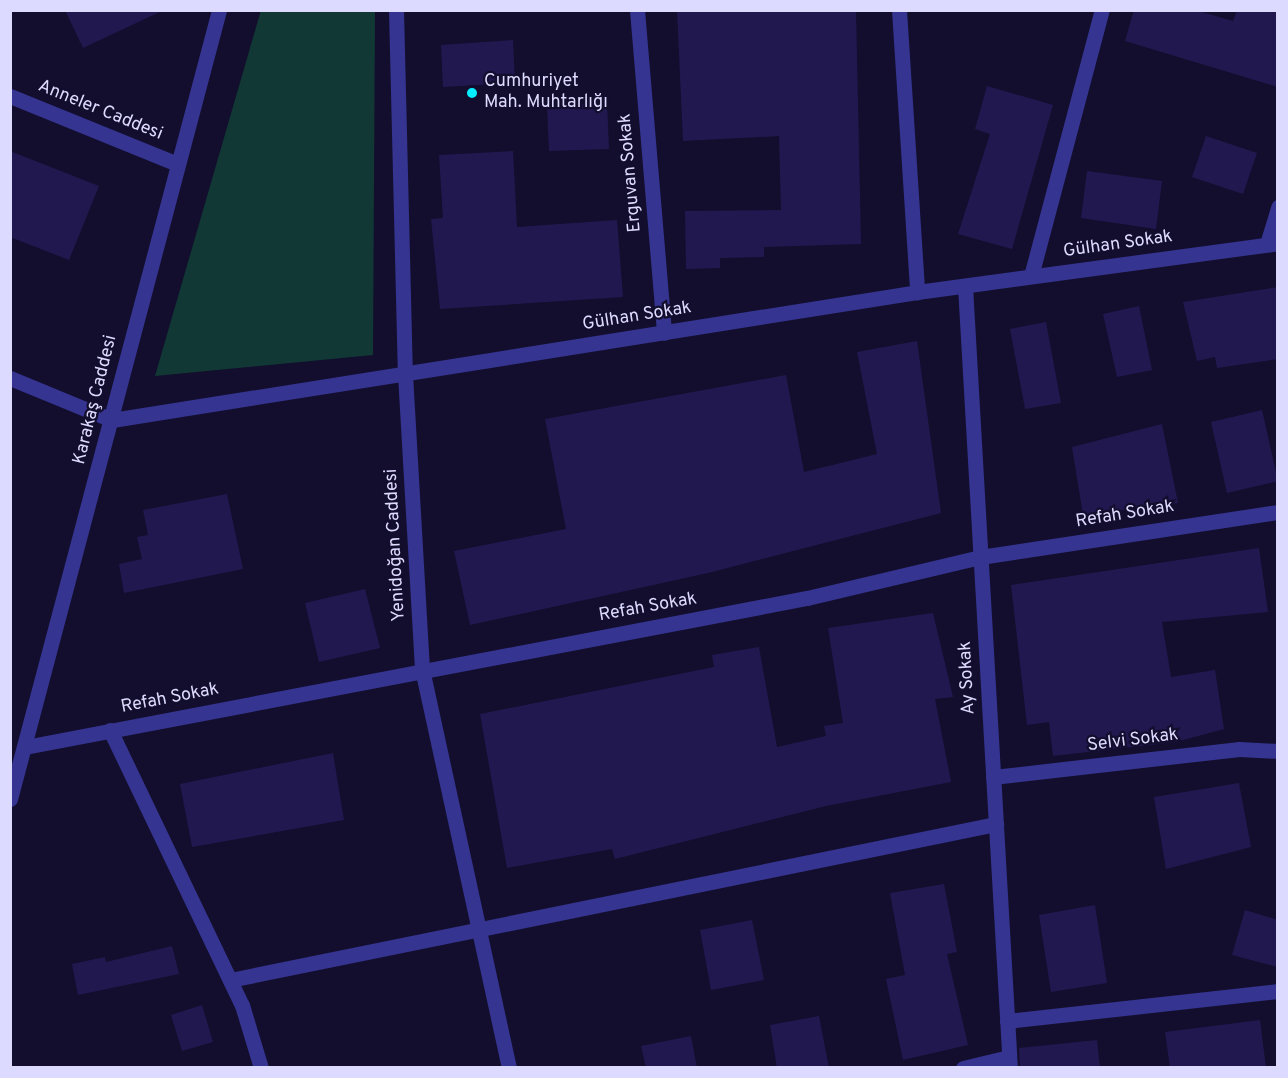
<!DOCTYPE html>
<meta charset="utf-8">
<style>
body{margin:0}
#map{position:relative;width:1288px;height:1078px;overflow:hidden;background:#130e2d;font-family:Overpass,sans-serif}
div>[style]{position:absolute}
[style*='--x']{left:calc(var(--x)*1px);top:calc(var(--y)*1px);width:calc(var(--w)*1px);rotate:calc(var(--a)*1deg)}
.green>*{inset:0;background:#113835}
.building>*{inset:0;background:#221850}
.minor>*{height:15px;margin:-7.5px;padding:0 7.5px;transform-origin:7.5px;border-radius:7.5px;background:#353491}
.dots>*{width:16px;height:16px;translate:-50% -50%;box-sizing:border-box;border:3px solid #130e2d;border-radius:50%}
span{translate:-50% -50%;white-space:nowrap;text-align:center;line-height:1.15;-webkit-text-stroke:4.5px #130e2d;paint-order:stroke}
.poi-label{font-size:18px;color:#dddaff}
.left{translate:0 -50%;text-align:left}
.street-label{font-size:18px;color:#dddaff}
.frame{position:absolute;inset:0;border:12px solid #dddaff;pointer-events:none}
</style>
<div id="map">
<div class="green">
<div style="clip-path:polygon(261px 10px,375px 11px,373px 355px,155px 376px)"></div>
</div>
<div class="building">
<div style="clip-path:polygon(65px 10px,164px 10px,83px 48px)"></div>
<div style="clip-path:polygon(677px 10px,856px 10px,861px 244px,764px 247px,764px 257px,720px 258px,720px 268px,686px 269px,685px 211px,781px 210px,779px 136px,683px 141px)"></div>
<div style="clip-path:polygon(1134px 10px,1195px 10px,1233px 21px,1237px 10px,1278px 10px,1278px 87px,1125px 41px)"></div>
<div style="clip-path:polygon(513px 40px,515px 83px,443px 87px,441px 45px)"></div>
<div style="clip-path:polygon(987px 86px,1053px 105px,1012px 249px,958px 234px,990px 134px,975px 129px)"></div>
<div style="clip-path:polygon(607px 103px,609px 149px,549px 151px,547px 105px)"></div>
<div style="clip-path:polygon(1206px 136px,1257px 153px,1243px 194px,1192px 177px)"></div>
<div style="clip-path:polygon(10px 151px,99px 186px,69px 260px,10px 237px)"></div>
<div style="clip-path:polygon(513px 151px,517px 227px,617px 220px,623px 297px,440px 309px,431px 219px,443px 218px,439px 155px)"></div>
<div style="clip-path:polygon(1087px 171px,1162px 181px,1156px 229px,1081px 218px)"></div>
<div style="clip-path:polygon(1278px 287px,1278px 359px,1217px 368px,1215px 357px,1197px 361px,1183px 302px)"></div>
<div style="clip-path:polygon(1139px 306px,1152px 370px,1117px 377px,1103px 314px)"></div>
<div style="clip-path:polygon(1046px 322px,1061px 403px,1025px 409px,1010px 329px)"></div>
<div style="clip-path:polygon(917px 341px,941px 513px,708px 573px,470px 625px,454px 551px,566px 529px,545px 419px,786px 375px,804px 472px,877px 454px,857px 352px)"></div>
<div style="clip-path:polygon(1262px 410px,1278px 481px,1227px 493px,1211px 422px)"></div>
<div style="clip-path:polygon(1162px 424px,1178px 503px,1083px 515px,1072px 447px)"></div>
<div style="clip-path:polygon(227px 494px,243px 569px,124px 593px,119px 564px,142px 559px,137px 537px,148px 535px,143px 510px)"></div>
<div style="clip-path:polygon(1259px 548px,1268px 612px,1162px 622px,1171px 677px,1215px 670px,1224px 729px,1176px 742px,1053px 756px,1049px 722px,1027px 725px,1011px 585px)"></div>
<div style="clip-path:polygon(365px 589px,380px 648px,319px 662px,305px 603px)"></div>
<div style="clip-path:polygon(933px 613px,953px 697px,935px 699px,951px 782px,826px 806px,615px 859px,612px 849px,507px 868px,480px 714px,714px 667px,712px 655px,759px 647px,777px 747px,826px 736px,824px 726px,843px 723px,828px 628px)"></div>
<div style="clip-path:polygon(333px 753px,344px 820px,192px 847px,180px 784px)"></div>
<div style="clip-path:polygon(1239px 783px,1251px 847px,1166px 869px,1154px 797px)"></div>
<div style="clip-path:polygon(944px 884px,957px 952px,947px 954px,968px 1045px,903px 1060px,886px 979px,905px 975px,890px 893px)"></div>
<div style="clip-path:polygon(1095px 905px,1107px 983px,1051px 992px,1039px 915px)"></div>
<div style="clip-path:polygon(1245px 910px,1278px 920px,1278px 967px,1232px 955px)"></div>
<div style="clip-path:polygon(752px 920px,764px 980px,711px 990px,700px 930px)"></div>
<div style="clip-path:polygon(172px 946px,179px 974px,78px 995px,72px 964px,105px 957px,106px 962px)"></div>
<div style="clip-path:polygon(202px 1005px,213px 1042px,182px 1051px,171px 1015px)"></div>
<div style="clip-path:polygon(819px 1016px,829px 1068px,777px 1068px,770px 1025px)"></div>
<div style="clip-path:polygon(1260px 1020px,1266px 1068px,1170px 1068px,1165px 1032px)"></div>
<div style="clip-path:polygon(691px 1036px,697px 1068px,646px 1068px,641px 1046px)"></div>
<div style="clip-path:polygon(1097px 1040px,1100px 1068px,1020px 1068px,1019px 1048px)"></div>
</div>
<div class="minor">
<div style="--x:396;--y:10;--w:364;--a:88.6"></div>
<div style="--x:405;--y:374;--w:295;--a:86.7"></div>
<div style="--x:422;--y:669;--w:408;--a:77.7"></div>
<div style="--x:637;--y:10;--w:324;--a:85.2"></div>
<div style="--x:899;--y:10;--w:283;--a:86.3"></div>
<div style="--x:10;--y:96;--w:178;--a:22.1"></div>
<div style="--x:1267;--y:244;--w:39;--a:-73"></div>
<div style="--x:1031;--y:276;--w:275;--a:-75.1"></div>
<div style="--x:965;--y:286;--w:783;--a:86.71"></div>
<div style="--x:10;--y:378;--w:110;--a:22.4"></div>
<div style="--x:112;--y:420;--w:815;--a:-9.03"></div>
<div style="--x:917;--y:292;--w:364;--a:-7.7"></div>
<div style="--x:110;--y:730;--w:305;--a:64.4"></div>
<div style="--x:242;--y:1005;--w:66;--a:73.2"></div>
<div style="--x:25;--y:747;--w:796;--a:-10.79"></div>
<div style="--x:807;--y:598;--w:178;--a:-13.3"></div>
<div style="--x:980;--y:557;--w:301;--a:-8.6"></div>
<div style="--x:993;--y:777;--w:248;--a:-6.5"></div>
<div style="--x:1239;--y:749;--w:39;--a:3"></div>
<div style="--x:10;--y:799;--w:816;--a:-75.16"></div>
<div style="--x:230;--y:980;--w:782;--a:-11.51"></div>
<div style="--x:1007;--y:1021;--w:273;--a:-6.3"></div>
<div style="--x:963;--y:1068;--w:47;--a:-13.4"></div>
</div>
<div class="dots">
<div style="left:472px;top:93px;background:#06edff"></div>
</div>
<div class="poi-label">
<span class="left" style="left:484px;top:93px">Cumhuriyet<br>Mah. Muhtarlığı</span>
</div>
<div class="street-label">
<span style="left:100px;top:111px;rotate:22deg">Anneler Caddesi</span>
<span style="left:631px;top:173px;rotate:-95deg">Erguvan Sokak</span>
<span style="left:1118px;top:245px;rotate:-8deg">Gülhan Sokak</span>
<span style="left:637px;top:317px;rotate:-9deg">Gülhan Sokak</span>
<span style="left:96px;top:400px;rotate:-76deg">Karakaş Caddesi</span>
<span style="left:1125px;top:515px;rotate:-9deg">Refah Sokak</span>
<span style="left:396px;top:545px;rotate:-93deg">Yenidoğan Caddesi</span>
<span style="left:648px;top:608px;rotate:-10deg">Refah Sokak</span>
<span style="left:968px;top:678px;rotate:-93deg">Ay Sokak</span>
<span style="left:170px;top:699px;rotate:-11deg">Refah Sokak</span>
<span style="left:1133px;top:741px;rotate:-7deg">Selvi Sokak</span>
</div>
<div class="frame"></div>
</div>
